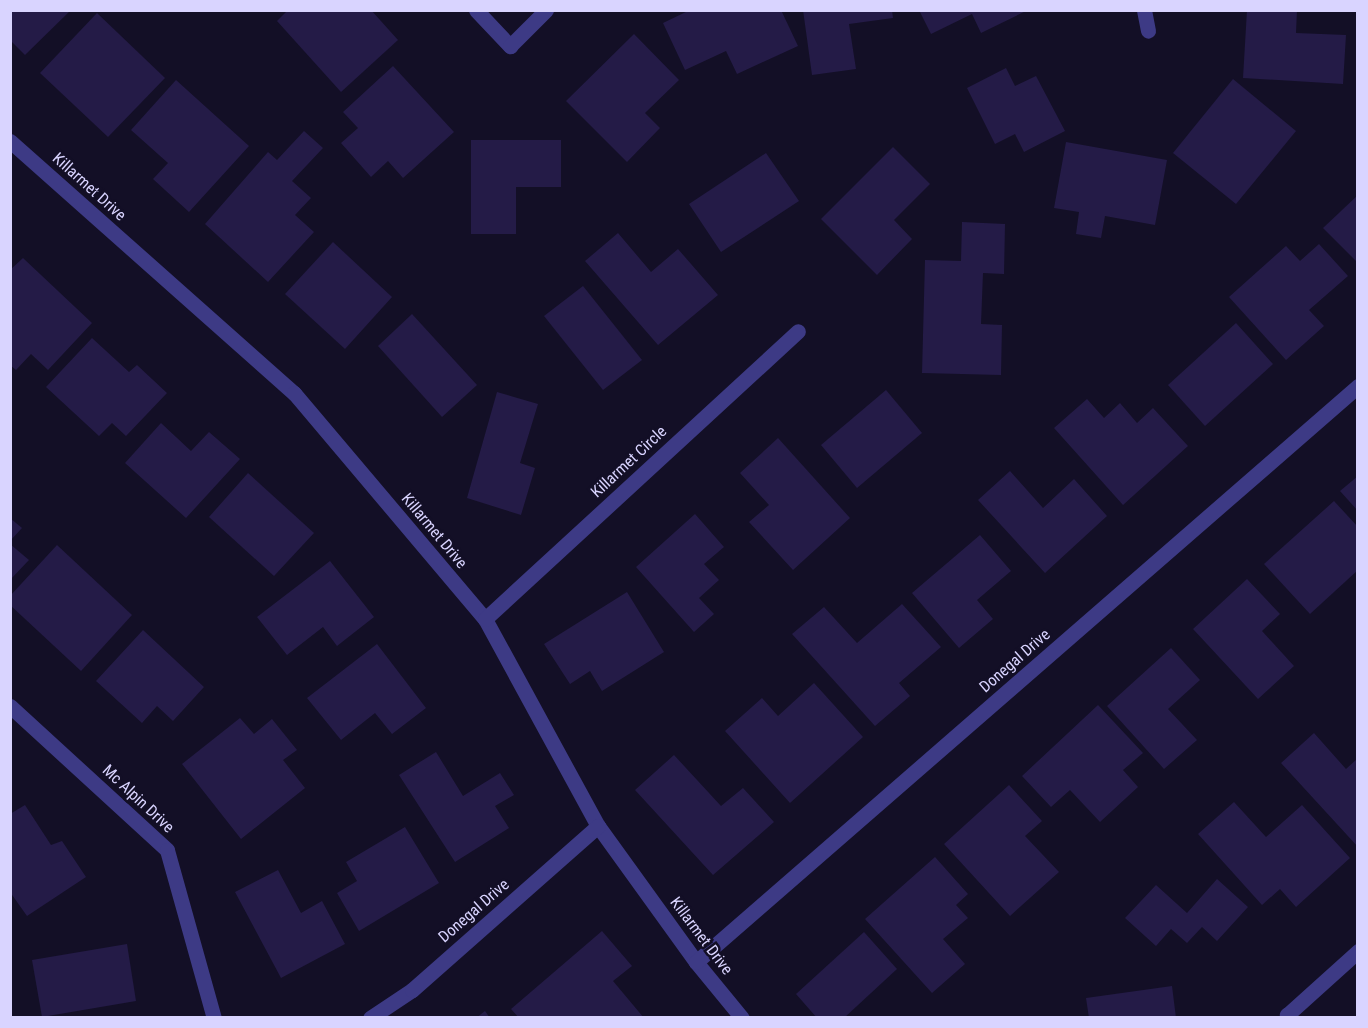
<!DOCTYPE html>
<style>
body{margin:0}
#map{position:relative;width:1368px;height:1028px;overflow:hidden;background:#130f26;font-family:"Roboto Condensed",sans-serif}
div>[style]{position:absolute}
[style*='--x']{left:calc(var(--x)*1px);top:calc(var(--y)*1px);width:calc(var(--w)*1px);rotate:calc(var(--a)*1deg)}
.building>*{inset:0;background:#241b47}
.minor>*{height:15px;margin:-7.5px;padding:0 7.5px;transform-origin:7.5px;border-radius:7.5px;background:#3d3a85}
span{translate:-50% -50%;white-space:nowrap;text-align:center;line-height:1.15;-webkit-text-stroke:5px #130f26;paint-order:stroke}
.street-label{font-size:16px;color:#d9d4ff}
.frame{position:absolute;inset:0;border:12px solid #d9d4ff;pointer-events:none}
</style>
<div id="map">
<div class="building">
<div style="clip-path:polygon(10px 10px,71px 10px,25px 55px,10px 40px)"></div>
<div style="clip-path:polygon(288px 10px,371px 10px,398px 40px,341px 92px,277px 21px)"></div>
<div style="clip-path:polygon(690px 10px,781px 10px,798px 46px,737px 74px,726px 51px,685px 70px,663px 23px)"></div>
<div style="clip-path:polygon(803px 10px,892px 10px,893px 18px,849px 24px,856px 69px,812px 75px)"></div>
<div style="clip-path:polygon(919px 10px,1028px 10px,981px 33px,972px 14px,931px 34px)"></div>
<div style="clip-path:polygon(1247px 10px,1297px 10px,1296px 33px,1346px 35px,1343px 84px,1243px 78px)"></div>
<div style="clip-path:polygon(97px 13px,165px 78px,108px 137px,40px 73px)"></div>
<div style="clip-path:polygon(634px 34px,679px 80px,645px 113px,660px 128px,627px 162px,566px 101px)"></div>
<div style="clip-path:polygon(393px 66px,454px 132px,403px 178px,388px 161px,371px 177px,341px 143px,358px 128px,343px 112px)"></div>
<div style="clip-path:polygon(1006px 68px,1015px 86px,1036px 76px,1065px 131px,1024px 152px,1015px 134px,995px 144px,967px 88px)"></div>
<div style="clip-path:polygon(1233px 79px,1296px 131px,1236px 204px,1173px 153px)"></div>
<div style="clip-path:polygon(176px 80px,249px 146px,189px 212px,153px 179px,168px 163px,131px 130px)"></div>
<div style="clip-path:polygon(304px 131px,323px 148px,292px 181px,311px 198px,295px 215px,314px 232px,268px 282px,205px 224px,268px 152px,277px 160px)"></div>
<div style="clip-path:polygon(471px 140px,561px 140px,561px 187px,516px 187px,516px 234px,471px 234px)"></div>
<div style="clip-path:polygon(1066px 142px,1167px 160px,1155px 225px,1105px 216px,1101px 238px,1076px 234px,1079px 212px,1054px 208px)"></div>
<div style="clip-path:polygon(893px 147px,930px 184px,894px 220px,912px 239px,877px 275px,821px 219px)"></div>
<div style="clip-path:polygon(766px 153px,799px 201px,721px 252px,689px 204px)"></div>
<div style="clip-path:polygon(1358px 195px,1358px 263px,1323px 228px)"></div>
<div style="clip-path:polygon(962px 222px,1005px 224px,1004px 274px,983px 273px,981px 324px,1002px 325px,1001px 375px,922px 373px,925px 260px,961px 261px)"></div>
<div style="clip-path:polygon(618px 233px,651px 272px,678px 249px,718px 295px,658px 345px,585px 261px)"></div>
<div style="clip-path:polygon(333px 242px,392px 297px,345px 349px,285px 294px)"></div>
<div style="clip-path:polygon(1319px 244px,1348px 276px,1309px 310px,1324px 326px,1286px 360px,1229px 297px,1286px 246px,1300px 261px)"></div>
<div style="clip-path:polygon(23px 258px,92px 323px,48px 370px,31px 354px,16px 370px,10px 365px,10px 270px)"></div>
<div style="clip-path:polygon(583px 286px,642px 360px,603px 390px,544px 316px)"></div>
<div style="clip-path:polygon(412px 314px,477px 385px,442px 417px,378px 346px)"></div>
<div style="clip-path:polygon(1236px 323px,1273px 364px,1205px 426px,1168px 385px)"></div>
<div style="clip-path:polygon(92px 338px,129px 372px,137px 365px,167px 393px,126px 436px,112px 423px,99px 436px,46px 387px)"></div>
<div style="clip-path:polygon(886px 390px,922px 433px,857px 488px,821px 445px)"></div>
<div style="clip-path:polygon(497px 392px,538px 404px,520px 463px,535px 468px,521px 515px,467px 498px)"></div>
<div style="clip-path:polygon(1087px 399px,1104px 418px,1120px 403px,1137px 423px,1153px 408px,1188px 446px,1123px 505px,1054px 428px)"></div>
<div style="clip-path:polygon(161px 423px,191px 451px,209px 432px,240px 459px,186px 518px,125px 463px)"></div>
<div style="clip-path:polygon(778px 438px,850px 518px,793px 570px,749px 522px,769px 505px,740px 473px)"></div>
<div style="clip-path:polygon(1010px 471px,1043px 508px,1074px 479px,1107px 516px,1045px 573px,978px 500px)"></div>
<div style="clip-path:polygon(248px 473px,314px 533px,274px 576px,209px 517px)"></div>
<div style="clip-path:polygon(1358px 476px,1358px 511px,1340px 491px)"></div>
<div style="clip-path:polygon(1334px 501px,1358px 527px,1358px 570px,1310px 614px,1264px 564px)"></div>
<div style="clip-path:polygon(695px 514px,724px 547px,704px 564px,719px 580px,699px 598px,714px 614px,694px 632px,636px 567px)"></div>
<div style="clip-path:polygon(10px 518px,22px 528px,10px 541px)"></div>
<div style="clip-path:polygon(980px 535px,1011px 571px,977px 600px,993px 619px,959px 648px,912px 593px)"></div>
<div style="clip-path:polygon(10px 544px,29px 560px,10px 580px)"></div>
<div style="clip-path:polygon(57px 545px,132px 615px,81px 671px,10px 605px,10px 596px)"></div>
<div style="clip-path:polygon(330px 561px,374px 617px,337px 646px,323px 627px,287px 655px,257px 617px)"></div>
<div style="clip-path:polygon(1247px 579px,1280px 614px,1262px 631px,1294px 666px,1258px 699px,1193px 629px)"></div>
<div style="clip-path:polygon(627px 592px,664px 652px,602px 691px,590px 671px,570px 684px,544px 644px)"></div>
<div style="clip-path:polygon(902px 604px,941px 647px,899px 683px,910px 696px,875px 726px,792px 634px,824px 607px,857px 643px)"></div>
<div style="clip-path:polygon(143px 630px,204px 687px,173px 721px,157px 706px,142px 723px,96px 681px)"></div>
<div style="clip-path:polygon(377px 644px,426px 708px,392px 734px,375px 713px,341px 740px,307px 698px)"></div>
<div style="clip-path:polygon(1171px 648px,1200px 680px,1168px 709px,1197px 740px,1164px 769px,1107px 706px)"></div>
<div style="clip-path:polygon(814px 683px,863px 737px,790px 803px,725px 731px,762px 698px,778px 716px)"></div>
<div style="clip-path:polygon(1098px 705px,1143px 753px,1123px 770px,1138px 787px,1100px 822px,1070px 790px,1051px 807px,1022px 776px)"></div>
<div style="clip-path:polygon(240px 718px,254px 734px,272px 719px,297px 750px,283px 760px,305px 788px,241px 839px,182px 764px)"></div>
<div style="clip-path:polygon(1314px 733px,1346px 769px,1358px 758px,1358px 847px,1281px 763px)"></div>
<div style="clip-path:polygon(436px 752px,463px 796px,500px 773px,514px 795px,495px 806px,509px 828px,455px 862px,399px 775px)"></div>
<div style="clip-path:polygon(674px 755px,721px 806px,743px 788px,774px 822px,713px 875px,635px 790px)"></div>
<div style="clip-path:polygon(1009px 785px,1042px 821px,1025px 836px,1059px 872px,1010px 916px,944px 844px)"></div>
<div style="clip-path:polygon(1234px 802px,1266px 837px,1302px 805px,1350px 858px,1296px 907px,1280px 889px,1262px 905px,1198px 834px)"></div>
<div style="clip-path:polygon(25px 805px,51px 845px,62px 841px,86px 877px,27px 916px,10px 892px,10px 814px)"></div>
<div style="clip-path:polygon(405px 827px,439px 883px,359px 931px,337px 893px,357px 881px,346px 862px)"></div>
<div style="clip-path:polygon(935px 857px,968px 894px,956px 905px,968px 918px,943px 939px,965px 964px,932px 993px,865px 919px)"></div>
<div style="clip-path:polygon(278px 870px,301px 913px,322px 901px,345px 944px,281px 978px,235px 892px)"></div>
<div style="clip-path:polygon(1217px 879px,1248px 907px,1217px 941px,1202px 927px,1187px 943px,1171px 929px,1156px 946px,1125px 918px,1156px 885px,1187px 913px)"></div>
<div style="clip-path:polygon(602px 931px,632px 966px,613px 981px,644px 1018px,519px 1018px,511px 1009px)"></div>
<div style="clip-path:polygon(864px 932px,897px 969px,844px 1018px,817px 1018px,796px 994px)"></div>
<div style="clip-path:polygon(127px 944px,136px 1001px,42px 1017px,32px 960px)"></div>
<div style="clip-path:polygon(1172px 986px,1176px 1018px,1089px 1018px,1086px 998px)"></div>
<div style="clip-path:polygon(485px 1011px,490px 1018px,476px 1018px)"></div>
</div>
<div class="minor">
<div style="--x:476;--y:10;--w:50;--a:46.6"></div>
<div style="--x:510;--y:46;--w:51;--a:-45"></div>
<div style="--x:1144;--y:10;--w:21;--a:79"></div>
<div style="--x:10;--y:141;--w:380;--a:41.6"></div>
<div style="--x:294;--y:393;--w:296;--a:49.8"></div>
<div style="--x:485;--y:619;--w:236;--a:61.4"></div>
<div style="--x:598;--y:826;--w:168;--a:54.2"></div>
<div style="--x:696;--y:962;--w:72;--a:50.6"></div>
<div style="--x:485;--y:619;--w:425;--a:-42.6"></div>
<div style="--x:10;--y:706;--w:213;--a:42.5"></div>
<div style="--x:167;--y:850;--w:174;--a:74.4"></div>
<div style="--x:696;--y:962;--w:878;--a:-41.03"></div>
<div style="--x:370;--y:1018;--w:50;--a:-33.7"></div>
<div style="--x:412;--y:990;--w:248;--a:-41.4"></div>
<div style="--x:1289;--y:1018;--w:4;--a:-124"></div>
<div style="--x:1287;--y:1015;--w:96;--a:-42"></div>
</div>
<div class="street-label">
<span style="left:89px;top:187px;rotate:42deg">Killarmet Drive</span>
<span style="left:629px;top:462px;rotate:-43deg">Killarmet Circle</span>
<span style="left:434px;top:531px;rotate:50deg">Killarmet Drive</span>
<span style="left:1015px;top:661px;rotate:-41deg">Donegal Drive</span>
<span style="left:138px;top:799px;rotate:43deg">Mc Alpin Drive</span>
<span style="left:474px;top:911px;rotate:-41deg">Donegal Drive</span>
<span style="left:701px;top:936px;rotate:53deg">Killarmet Drive</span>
</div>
<div class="frame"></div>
</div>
